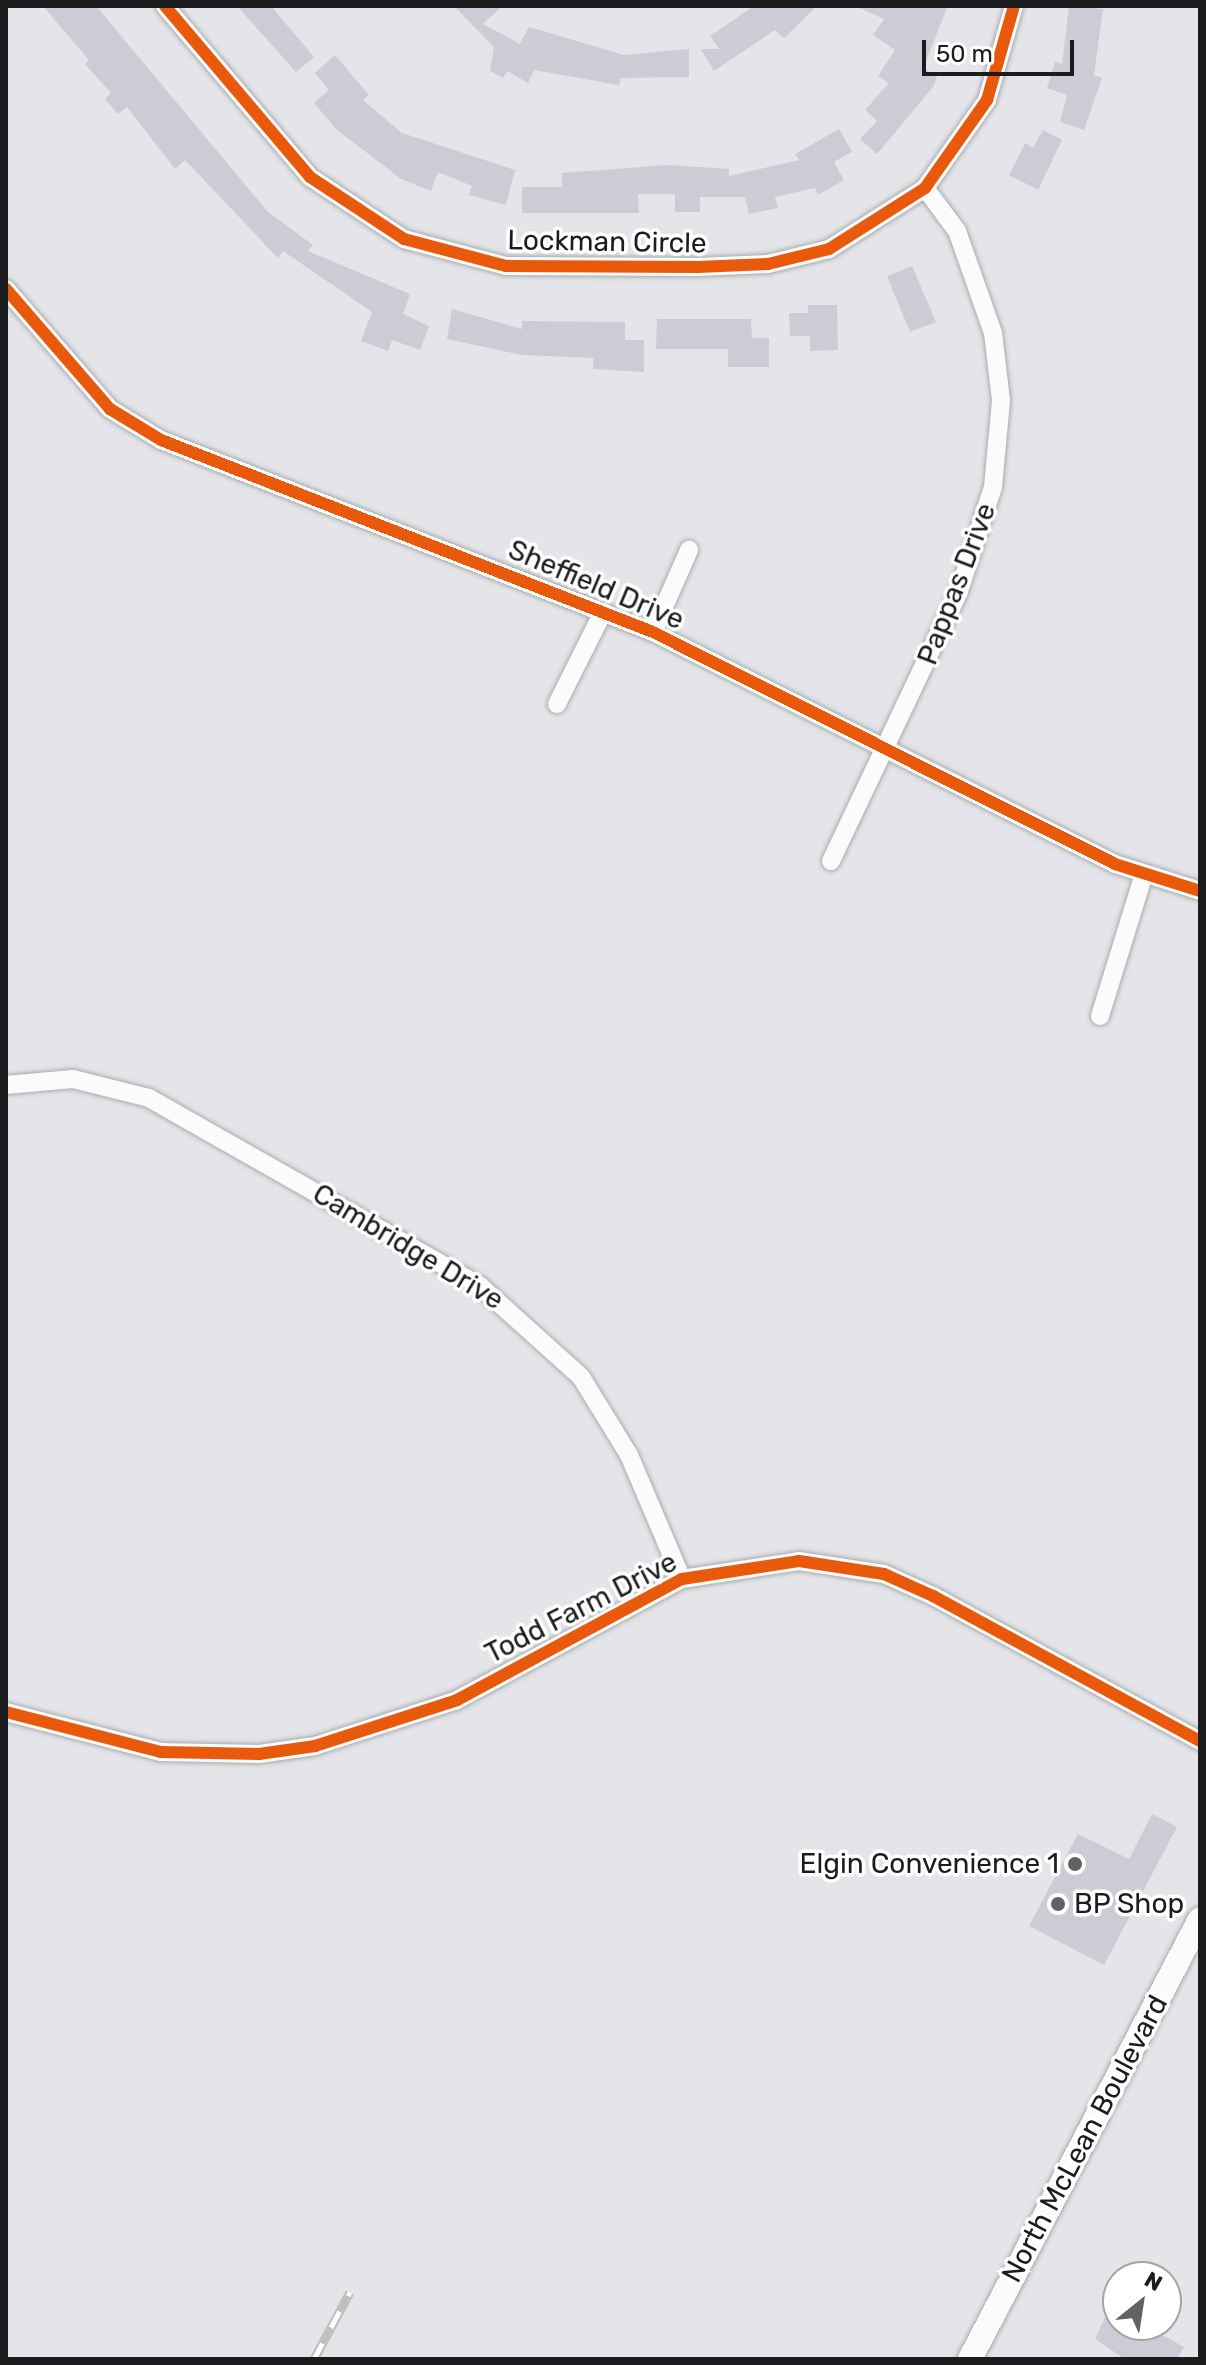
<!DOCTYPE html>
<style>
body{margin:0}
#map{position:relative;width:1206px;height:2365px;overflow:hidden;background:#e3e5e8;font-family:Rubik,sans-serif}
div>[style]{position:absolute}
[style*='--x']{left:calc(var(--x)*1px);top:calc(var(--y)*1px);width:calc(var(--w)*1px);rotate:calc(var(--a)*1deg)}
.building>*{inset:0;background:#cdccd6}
.roads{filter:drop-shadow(0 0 2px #aaacae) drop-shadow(0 0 2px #aaacae)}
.street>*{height:18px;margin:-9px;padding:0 9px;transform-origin:9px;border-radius:9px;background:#fbfbfc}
.secondary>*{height:24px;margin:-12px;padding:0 12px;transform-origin:12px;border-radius:12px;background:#fbfbfc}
.rail>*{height:9px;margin-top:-4.5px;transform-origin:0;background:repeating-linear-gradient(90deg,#fff 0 18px,#bebebe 0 36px);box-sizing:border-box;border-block:2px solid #bebebe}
.cycleway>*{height:12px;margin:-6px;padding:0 6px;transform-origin:6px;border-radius:6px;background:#e8590c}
.dots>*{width:22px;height:22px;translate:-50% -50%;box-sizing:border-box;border:4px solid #fff;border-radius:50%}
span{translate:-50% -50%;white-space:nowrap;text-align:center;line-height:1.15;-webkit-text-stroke:7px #fff;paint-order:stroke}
.street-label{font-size:28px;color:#1b1c1d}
.poi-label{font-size:28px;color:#1b1c1d}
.right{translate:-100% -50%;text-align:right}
.left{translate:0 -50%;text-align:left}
.frame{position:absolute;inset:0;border:8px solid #1b1c1d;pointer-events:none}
.north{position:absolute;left:1102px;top:2261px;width:80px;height:80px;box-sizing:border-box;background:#fff;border:2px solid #a4a4a5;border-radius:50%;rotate:30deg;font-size:22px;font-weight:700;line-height:32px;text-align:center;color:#1b1c1d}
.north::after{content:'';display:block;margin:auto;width:28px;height:36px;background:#616264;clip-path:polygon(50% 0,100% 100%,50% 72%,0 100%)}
.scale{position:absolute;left:922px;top:40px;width:152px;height:36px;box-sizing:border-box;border:4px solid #1b1c1d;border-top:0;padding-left:10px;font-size:24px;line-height:28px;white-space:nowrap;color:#1b1c1d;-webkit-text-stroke:6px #fff;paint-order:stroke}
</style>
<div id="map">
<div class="building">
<div style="clip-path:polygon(43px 6px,96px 6px,268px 212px,313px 245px,308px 251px,410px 294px,403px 314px,429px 326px,420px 350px,392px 340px,388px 351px,361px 341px,372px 312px,283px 251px,278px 258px,185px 160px,175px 169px,127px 107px,118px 114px,105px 99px,111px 93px,85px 64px,89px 60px)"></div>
<div style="clip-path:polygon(237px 6px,271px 6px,314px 57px,296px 72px)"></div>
<div style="clip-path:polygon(454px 6px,502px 6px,483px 24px,520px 44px,529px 27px,624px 55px,689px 49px,689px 77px,621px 78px,619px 85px,534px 70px,528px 83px,507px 71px,503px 78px,490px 71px,494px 47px)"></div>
<div style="clip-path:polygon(754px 6px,817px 6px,784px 38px,775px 30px,714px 71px,701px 49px,719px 49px,710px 36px)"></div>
<div style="clip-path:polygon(855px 6px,948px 6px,923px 68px,937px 77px,933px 87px,877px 154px,860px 139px,877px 121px,865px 110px,889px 83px,878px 76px,895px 50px,873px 35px,884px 19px)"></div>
<div style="clip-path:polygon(1069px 6px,1103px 9px,1094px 75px,1102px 78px,1084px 130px,1060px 122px,1067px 95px,1047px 88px,1055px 62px,1062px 64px)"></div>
<div style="clip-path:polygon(335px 55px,369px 95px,363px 100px,402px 133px,515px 170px,506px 205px,469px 195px,472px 186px,438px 172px,431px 191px,401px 179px,336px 129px,314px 103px,329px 90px,315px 73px)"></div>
<div style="clip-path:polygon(839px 129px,852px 152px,834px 162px,844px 180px,818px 195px,815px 188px,775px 197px,778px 208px,749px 214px,745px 197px,700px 197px,700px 212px,675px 212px,675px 194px,638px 194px,639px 213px,522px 213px,522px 187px,562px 187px,562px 173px,668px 165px,729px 169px,729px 176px,799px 160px,795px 154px)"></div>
<div style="clip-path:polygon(1043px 130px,1062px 140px,1038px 190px,1009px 175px,1025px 143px,1033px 148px)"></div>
<div style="clip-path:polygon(912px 266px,936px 322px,910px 332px,887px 276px)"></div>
<div style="clip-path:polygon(808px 305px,837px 305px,838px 350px,810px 351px,810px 336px,790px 336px,789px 313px,808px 313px)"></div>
<div style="clip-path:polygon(452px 309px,522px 329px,522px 321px,625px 322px,625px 340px,644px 340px,644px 372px,593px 369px,593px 358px,522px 355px,447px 339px)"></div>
<div style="clip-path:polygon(657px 319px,751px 319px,752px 338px,769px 338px,769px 367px,728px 367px,728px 349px,656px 349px)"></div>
<div style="clip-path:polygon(1152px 1814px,1177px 1827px,1104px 1965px,1029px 1926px,1078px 1834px,1129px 1859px)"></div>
<div style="clip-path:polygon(1118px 2290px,1118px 2325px,1144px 2325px,1184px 2347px,1177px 2359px,1123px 2358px,1095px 2339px)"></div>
</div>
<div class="roads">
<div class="street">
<div style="--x:165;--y:6;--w:224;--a:49.7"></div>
<div style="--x:310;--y:177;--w:113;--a:33.4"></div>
<div style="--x:404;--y:239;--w:106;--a:14.8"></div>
<div style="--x:506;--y:266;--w:192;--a:0.3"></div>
<div style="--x:698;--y:267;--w:70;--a:-2.5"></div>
<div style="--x:768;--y:264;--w:63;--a:-13.8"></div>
<div style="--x:829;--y:249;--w:114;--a:-32.4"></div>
<div style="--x:925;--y:188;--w:108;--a:-54.8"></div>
<div style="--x:987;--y:100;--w:98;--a:-74"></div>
<div style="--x:6;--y:289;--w:159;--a:49.1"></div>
<div style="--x:110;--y:409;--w:60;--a:31.3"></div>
<div style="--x:161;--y:440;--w:528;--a:21.32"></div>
<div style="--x:653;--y:632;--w:517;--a:26.66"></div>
<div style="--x:1115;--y:864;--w:89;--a:17.6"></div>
<div style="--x:653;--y:632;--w:90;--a:-66.3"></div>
<div style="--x:557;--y:704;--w:103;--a:-63.4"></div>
<div style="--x:831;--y:861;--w:299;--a:-64.6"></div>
<div style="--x:959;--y:591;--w:109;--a:-71.9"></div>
<div style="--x:993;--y:487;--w:87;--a:-84.7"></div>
<div style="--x:1001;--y:400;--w:67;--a:-96.8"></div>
<div style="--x:993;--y:333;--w:108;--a:-109.4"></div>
<div style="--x:957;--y:231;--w:54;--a:-126.7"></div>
<div style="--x:1100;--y:1016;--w:145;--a:-72.8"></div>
<div style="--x:6;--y:1085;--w:67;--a:-5.1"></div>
<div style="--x:73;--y:1079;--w:78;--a:14"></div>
<div style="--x:149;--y:1098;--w:381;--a:29.6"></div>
<div style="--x:480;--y:1286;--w:136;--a:42"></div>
<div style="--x:581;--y:1377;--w:92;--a:58.4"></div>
<div style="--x:629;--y:1455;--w:135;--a:66.9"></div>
<div style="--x:6;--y:1712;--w:160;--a:14.5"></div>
<div style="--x:161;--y:1752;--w:98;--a:1.2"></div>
<div style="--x:259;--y:1754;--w:57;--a:-8.1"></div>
<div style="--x:315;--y:1746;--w:149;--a:-17.9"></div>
<div style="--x:457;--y:1700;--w:255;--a:-28.3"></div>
<div style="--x:682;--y:1579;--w:118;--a:-8.7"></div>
<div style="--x:799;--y:1561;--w:86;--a:8.7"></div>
<div style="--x:884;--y:1574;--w:54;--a:24.2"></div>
<div style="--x:933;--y:1596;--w:304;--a:28.5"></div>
</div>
<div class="secondary">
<div style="--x:970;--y:2359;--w:496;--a:-62.4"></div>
</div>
</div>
<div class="rail">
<div style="--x:314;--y:2359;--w:76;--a:-61.8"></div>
</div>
<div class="cycleway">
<div style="--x:165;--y:6;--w:224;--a:49.7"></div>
<div style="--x:310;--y:177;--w:113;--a:33.4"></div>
<div style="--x:404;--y:239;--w:106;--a:14.8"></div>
<div style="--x:506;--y:266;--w:192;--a:0.3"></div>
<div style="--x:698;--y:267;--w:70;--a:-2.5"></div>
<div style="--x:768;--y:264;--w:63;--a:-13.8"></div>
<div style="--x:829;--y:249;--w:114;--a:-32.4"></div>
<div style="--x:925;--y:188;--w:108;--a:-54.8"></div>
<div style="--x:987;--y:100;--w:98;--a:-74"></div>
<div style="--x:6;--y:289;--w:159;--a:49.1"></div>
<div style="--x:110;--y:409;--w:60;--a:31.3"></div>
<div style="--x:161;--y:440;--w:528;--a:21.32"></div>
<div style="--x:653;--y:632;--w:517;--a:26.66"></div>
<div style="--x:1115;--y:864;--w:89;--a:17.6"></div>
<div style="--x:6;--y:1712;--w:160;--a:14.5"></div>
<div style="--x:161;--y:1752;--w:98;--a:1.2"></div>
<div style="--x:259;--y:1754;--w:57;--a:-8.1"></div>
<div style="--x:315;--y:1746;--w:149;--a:-17.9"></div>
<div style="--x:457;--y:1700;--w:255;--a:-28.3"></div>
<div style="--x:682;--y:1579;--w:118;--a:-8.7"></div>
<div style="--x:799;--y:1561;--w:86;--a:8.7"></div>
<div style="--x:884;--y:1574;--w:54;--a:24.2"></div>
<div style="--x:933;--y:1596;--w:304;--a:28.5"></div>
</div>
<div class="dots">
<div style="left:1075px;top:1864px;background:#616264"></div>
<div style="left:1058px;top:1904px;background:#616264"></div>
</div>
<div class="street-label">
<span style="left:607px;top:242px;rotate:1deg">Lockman Circle</span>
<span style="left:957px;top:584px;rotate:-69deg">Pappas Drive</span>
<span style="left:596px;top:585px;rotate:23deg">Sheffield Drive</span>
<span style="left:408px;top:1247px;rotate:31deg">Cambridge Drive</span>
<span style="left:581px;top:1608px;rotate:-27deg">Todd Farm Drive</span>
<span style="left:1085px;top:2139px;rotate:-62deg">North McLean Boulevard</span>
</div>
<div class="poi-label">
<span class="right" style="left:1059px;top:1864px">Elgin Convenience 1</span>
<span class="left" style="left:1074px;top:1904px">BP Shop</span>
</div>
<div class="frame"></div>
<div class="north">N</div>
<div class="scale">50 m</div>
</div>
